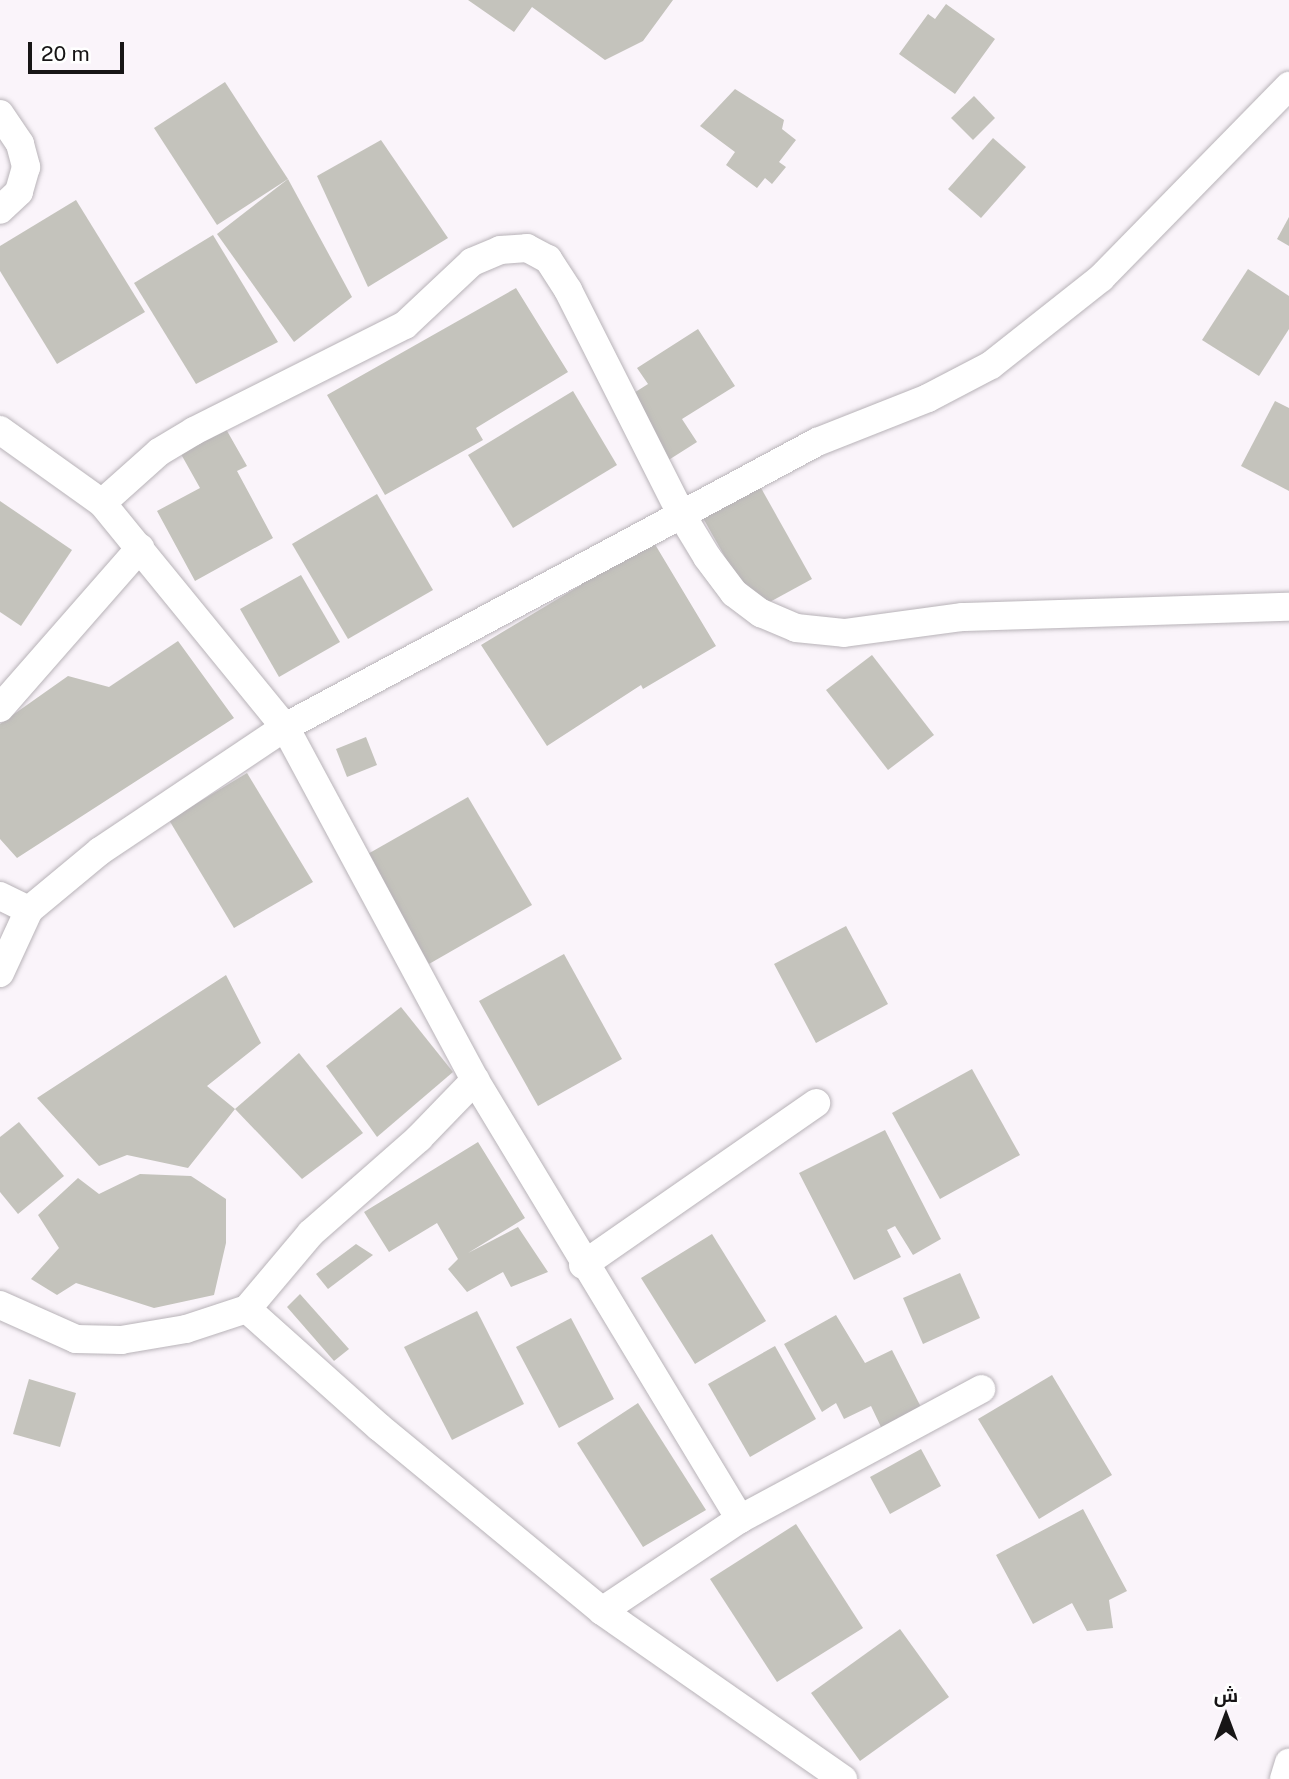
<!DOCTYPE html>
<meta charset="utf-8">
<style>
body{margin:0}
#map{position:relative;width:1289px;height:1779px;overflow:hidden;background:#faf4fa;font-family:"Public Sans",Cairo,sans-serif}
div>[style]{position:absolute}
[style*='--x']{left:calc(var(--x)*1px);top:calc(var(--y)*1px);width:calc(var(--w)*1px);rotate:calc(var(--a)*1deg)}
.building>*{inset:0;background:#c4c3bc}
.roads{filter:drop-shadow(0 0 2px #b8b3b8) drop-shadow(0 0 2px #b8b3b8)}
.street>*{height:28px;margin:-14px;padding:0 14px;transform-origin:14px;border-radius:14px;background:#fff}
span{translate:-50% -50%;white-space:nowrap;text-align:center;line-height:1.15;-webkit-text-stroke:6px #fff;paint-order:stroke}
.north{position:absolute;left:1191px;top:1681px;width:70px;height:70px;-webkit-text-stroke:5px #fff;paint-order:stroke;rotate:0deg;font-size:19px;font-weight:700;line-height:28px;text-align:center;color:#171516}
.north::after{content:'';display:block;margin:auto;width:24px;height:32px;background:#171516;clip-path:polygon(50% 0,100% 100%,50% 72%,0 100%)}
.scale{position:absolute;left:28px;top:42px;width:96px;height:32px;box-sizing:border-box;border:4px solid #171516;border-top:0;padding-left:9px;font-size:21px;line-height:24px;white-space:nowrap;color:#171516;-webkit-text-stroke:5px #fff;paint-order:stroke}
</style>
<div id="map">
<div class="building">
<div style="clip-path:polygon(468px 0,673px 0,643px 41px,605px 60px,532px 7px,514px 32px)"></div>
<div style="clip-path:polygon(946px 4px,995px 39px,955px 94px,899px 54px,928px 14px,935px 19px)"></div>
<div style="clip-path:polygon(225px 82px,288px 179px,217px 225px,154px 128px)"></div>
<div style="clip-path:polygon(735px 89px,784px 120px,782px 129px,796px 140px,779px 162px,786px 167px,772px 184px,765px 178px,757px 188px,726px 165px,735px 152px,700px 126px)"></div>
<div style="clip-path:polygon(974px 96px,995px 118px,973px 140px,951px 118px)"></div>
<div style="clip-path:polygon(993px 138px,1026px 167px,981px 218px,948px 189px)"></div>
<div style="clip-path:polygon(381px 140px,448px 238px,368px 287px,317px 176px)"></div>
<div style="clip-path:polygon(288px 179px,352px 297px,294px 342px,217px 234px)"></div>
<div style="clip-path:polygon(76px 200px,145px 312px,57px 364px,0 271px,0 246px)"></div>
<div style="clip-path:polygon(1289px 217px,1289px 246px,1277px 239px)"></div>
<div style="clip-path:polygon(213px 235px,278px 342px,196px 384px,134px 283px)"></div>
<div style="clip-path:polygon(1248px 269px,1289px 296px,1289px 329px,1259px 376px,1202px 340px)"></div>
<div style="clip-path:polygon(516px 288px,568px 372px,476px 428px,483px 440px,385px 495px,327px 395px)"></div>
<div style="clip-path:polygon(698px 329px,735px 386px,682px 419px,697px 442px,667px 461px,626px 398px,648px 384px,637px 368px)"></div>
<div style="clip-path:polygon(573px 391px,617px 465px,513px 528px,468px 455px)"></div>
<div style="clip-path:polygon(1275px 401px,1289px 408px,1289px 491px,1241px 466px)"></div>
<div style="clip-path:polygon(222px 422px,247px 466px,237px 471px,273px 538px,195px 581px,157px 511px,200px 488px,177px 447px)"></div>
<div style="clip-path:polygon(756px 479px,812px 579px,755px 610px,699px 511px)"></div>
<div style="clip-path:polygon(377px 494px,433px 590px,348px 639px,292px 544px)"></div>
<div style="clip-path:polygon(0 501px,72px 550px,21px 626px,0 612px)"></div>
<div style="clip-path:polygon(650px 536px,716px 646px,643px 689px,641px 685px,547px 746px,481px 645px,581px 585px,578px 579px)"></div>
<div style="clip-path:polygon(301px 575px,340px 642px,279px 677px,240px 609px)"></div>
<div style="clip-path:polygon(178px 641px,234px 718px,17px 858px,0 839px,0 724px,68px 676px,109px 687px)"></div>
<div style="clip-path:polygon(872px 655px,934px 735px,888px 770px,826px 690px)"></div>
<div style="clip-path:polygon(366px 737px,377px 765px,347px 777px,336px 749px)"></div>
<div style="clip-path:polygon(247px 773px,313px 882px,234px 928px,169px 820px)"></div>
<div style="clip-path:polygon(468px 797px,532px 905px,429px 964px,366px 855px)"></div>
<div style="clip-path:polygon(846px 926px,888px 1004px,816px 1043px,774px 964px)"></div>
<div style="clip-path:polygon(564px 954px,622px 1059px,538px 1106px,479px 1001px)"></div>
<div style="clip-path:polygon(226px 975px,261px 1043px,207px 1086px,235px 1109px,188px 1168px,127px 1155px,99px 1166px,37px 1098px)"></div>
<div style="clip-path:polygon(401px 1007px,453px 1072px,377px 1137px,326px 1066px)"></div>
<div style="clip-path:polygon(299px 1053px,363px 1133px,302px 1179px,235px 1109px)"></div>
<div style="clip-path:polygon(972px 1069px,1020px 1155px,940px 1199px,892px 1113px)"></div>
<div style="clip-path:polygon(19px 1122px,64px 1176px,18px 1214px,0 1192px,0 1137px)"></div>
<div style="clip-path:polygon(885px 1130px,941px 1239px,913px 1255px,895px 1226px,887px 1230px,901px 1257px,854px 1280px,799px 1173px)"></div>
<div style="clip-path:polygon(478px 1142px,525px 1218px,468px 1253px,518px 1227px,548px 1272px,511px 1287px,503px 1272px,467px 1292px,448px 1269px,458px 1259px,437px 1223px,389px 1252px,364px 1212px)"></div>
<div style="clip-path:polygon(140px 1174px,191px 1176px,226px 1199px,226px 1243px,214px 1295px,154px 1308px,76px 1283px,57px 1295px,31px 1279px,59px 1248px,38px 1215px,78px 1178px,99px 1194px)"></div>
<div style="clip-path:polygon(712px 1234px,766px 1321px,695px 1364px,641px 1278px)"></div>
<div style="clip-path:polygon(356px 1244px,373px 1255px,328px 1289px,316px 1274px)"></div>
<div style="clip-path:polygon(960px 1273px,980px 1318px,923px 1344px,903px 1298px)"></div>
<div style="clip-path:polygon(300px 1294px,349px 1349px,334px 1361px,287px 1307px)"></div>
<div style="clip-path:polygon(477px 1311px,524px 1404px,452px 1440px,404px 1347px)"></div>
<div style="clip-path:polygon(836px 1315px,865px 1363px,892px 1350px,927px 1419px,881px 1427px,871px 1406px,844px 1419px,836px 1403px,822px 1412px,784px 1344px)"></div>
<div style="clip-path:polygon(571px 1318px,614px 1399px,559px 1428px,516px 1347px)"></div>
<div style="clip-path:polygon(775px 1346px,816px 1419px,750px 1457px,708px 1384px)"></div>
<div style="clip-path:polygon(1052px 1375px,1112px 1475px,1039px 1519px,978px 1419px)"></div>
<div style="clip-path:polygon(29px 1379px,76px 1393px,60px 1447px,13px 1434px)"></div>
<div style="clip-path:polygon(638px 1403px,706px 1510px,643px 1547px,577px 1443px)"></div>
<div style="clip-path:polygon(921px 1449px,941px 1486px,890px 1514px,870px 1477px)"></div>
<div style="clip-path:polygon(1083px 1509px,1127px 1591px,1109px 1600px,1113px 1628px,1087px 1631px,1072px 1603px,1033px 1624px,996px 1555px)"></div>
<div style="clip-path:polygon(796px 1524px,863px 1628px,777px 1682px,710px 1579px)"></div>
<div style="clip-path:polygon(900px 1629px,949px 1697px,860px 1761px,811px 1693px)"></div>
</div>
<div class="roads">
<div class="street">
<div style="--x:0;--y:114;--w:36;--a:56"></div>
<div style="--x:20;--y:144;--w:24;--a:75"></div>
<div style="--x:26;--y:167;--w:26;--a:106"></div>
<div style="--x:19;--y:192;--w:26;--a:137"></div>
<div style="--x:0;--y:430;--w:125;--a:35.6"></div>
<div style="--x:102;--y:503;--w:289;--a:50.8"></div>
<div style="--x:285;--y:727;--w:401;--a:61.7"></div>
<div style="--x:475;--y:1080;--w:513;--a:58.88"></div>
<div style="--x:102;--y:503;--w:76;--a:-41.8"></div>
<div style="--x:159;--y:452;--w:41;--a:-31"></div>
<div style="--x:194;--y:431;--w:236;--a:-26.7"></div>
<div style="--x:405;--y:325;--w:92;--a:-43.2"></div>
<div style="--x:472;--y:262;--w:30;--a:-23"></div>
<div style="--x:500;--y:250;--w:27;--a:-4"></div>
<div style="--x:527;--y:248;--w:24;--a:28"></div>
<div style="--x:548;--y:259;--w:37;--a:57"></div>
<div style="--x:568;--y:290;--w:251;--a:63.2"></div>
<div style="--x:681;--y:514;--w:50;--a:58.8"></div>
<div style="--x:707;--y:557;--w:45;--a:53.1"></div>
<div style="--x:734;--y:593;--w:34;--a:37"></div>
<div style="--x:761;--y:613;--w:38;--a:23"></div>
<div style="--x:796;--y:628;--w:48;--a:5.9"></div>
<div style="--x:844;--y:633;--w:120;--a:-7.7"></div>
<div style="--x:963;--y:617;--w:326;--a:-1.8"></div>
<div style="--x:0;--y:708;--w:213;--a:-48.8"></div>
<div style="--x:0;--y:896;--w:32;--a:26"></div>
<div style="--x:0;--y:973;--w:69;--a:-65.3"></div>
<div style="--x:29;--y:910;--w:92;--a:-39.7"></div>
<div style="--x:100;--y:851;--w:223;--a:-33.8"></div>
<div style="--x:285;--y:727;--w:604;--a:-28.18"></div>
<div style="--x:817;--y:442;--w:119;--a:-21.6"></div>
<div style="--x:928;--y:398;--w:71;--a:-27.6"></div>
<div style="--x:991;--y:365;--w:140;--a:-38.3"></div>
<div style="--x:1101;--y:278;--w:269;--a:-45.6"></div>
<div style="--x:583;--y:1265;--w:284;--a:-34.8"></div>
<div style="--x:0;--y:1305;--w:83;--a:24.1"></div>
<div style="--x:76;--y:1339;--w:45;--a:1.3"></div>
<div style="--x:121;--y:1340;--w:66;--a:-9.6"></div>
<div style="--x:186;--y:1329;--w:64;--a:-18.2"></div>
<div style="--x:247;--y:1309;--w:99;--a:-49.9"></div>
<div style="--x:311;--y:1233;--w:144;--a:-41.3"></div>
<div style="--x:419;--y:1138;--w:81;--a:-46"></div>
<div style="--x:247;--y:1309;--w:177;--a:41.8"></div>
<div style="--x:379;--y:1427;--w:289;--a:39.5"></div>
<div style="--x:602;--y:1611;--w:166;--a:-33.7"></div>
<div style="--x:740;--y:1519;--w:274;--a:-28.3"></div>
<div style="--x:602;--y:1611;--w:294;--a:34.9"></div>
<div style="--x:1284;--y:1779;--w:17;--a:-73"></div>
</div>
</div>
<div class="north">ش</div>
<div class="scale">20 m</div>
</div>
